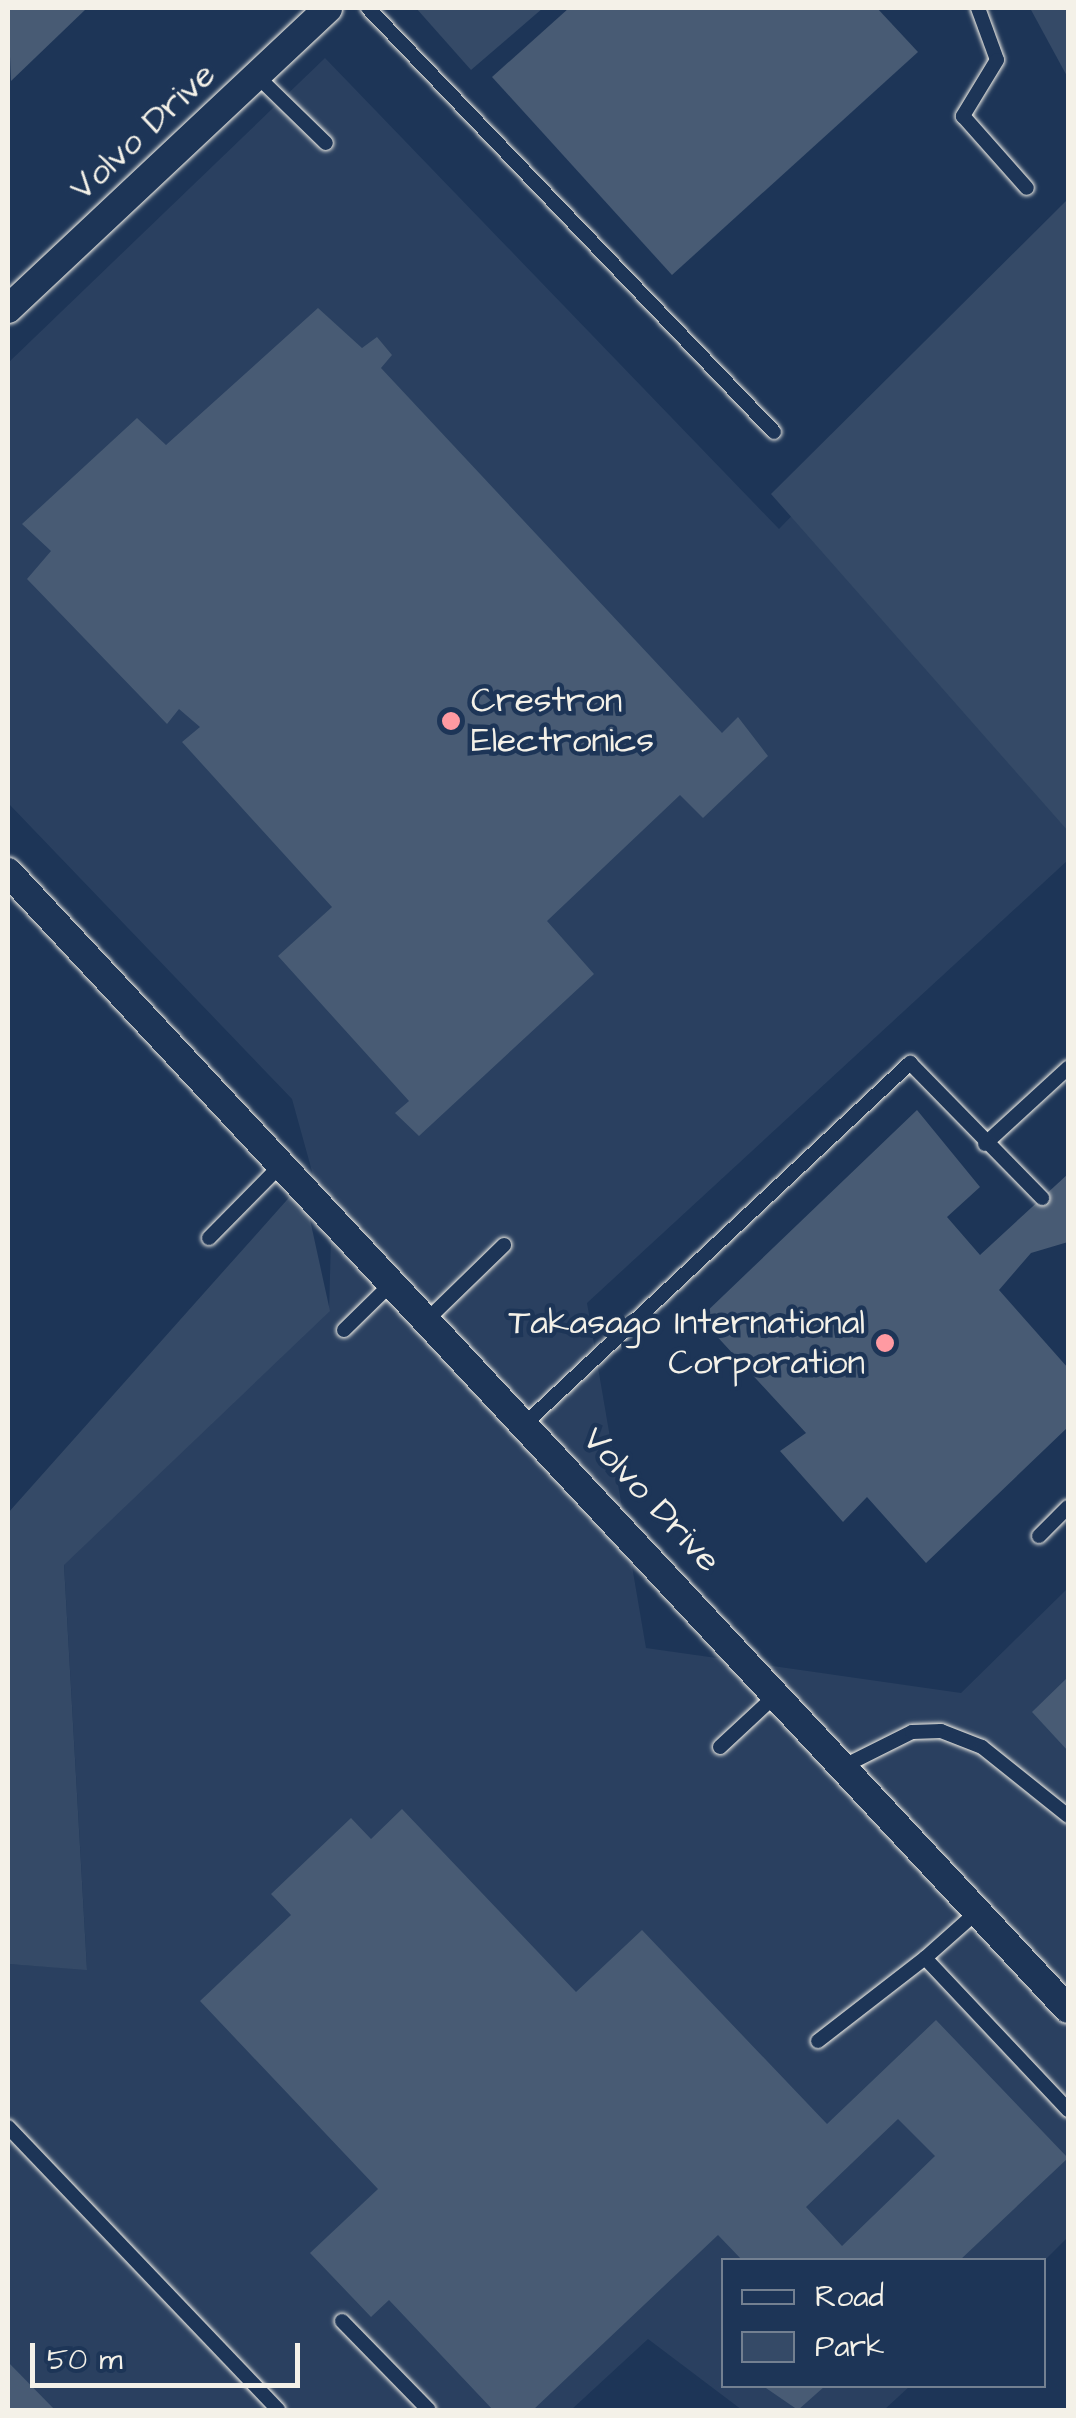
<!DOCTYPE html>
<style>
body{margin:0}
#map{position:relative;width:1076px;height:2418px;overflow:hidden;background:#1d3557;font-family:"Architects Daughter",sans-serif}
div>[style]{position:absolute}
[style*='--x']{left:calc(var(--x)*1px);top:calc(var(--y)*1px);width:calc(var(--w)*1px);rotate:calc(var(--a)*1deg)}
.built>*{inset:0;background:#2a4060}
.green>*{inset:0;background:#354a67}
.building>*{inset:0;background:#485b74}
.roads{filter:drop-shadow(0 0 2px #f4f1e8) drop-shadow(0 0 2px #f4f1e8)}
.lane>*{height:14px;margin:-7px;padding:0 7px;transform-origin:7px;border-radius:7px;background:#1d3557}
.street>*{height:28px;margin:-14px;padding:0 14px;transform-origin:14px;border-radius:14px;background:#1d3557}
.dots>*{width:28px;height:28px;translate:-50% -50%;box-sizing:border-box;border:5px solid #1d3557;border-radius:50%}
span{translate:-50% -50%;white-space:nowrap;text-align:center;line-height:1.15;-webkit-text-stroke:9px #1d3557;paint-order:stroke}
.street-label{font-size:35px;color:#f4f1e8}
.poi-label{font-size:35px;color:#f4f1e8}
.left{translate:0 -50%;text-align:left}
.right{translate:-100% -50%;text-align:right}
.frame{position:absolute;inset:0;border:10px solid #f4f1e8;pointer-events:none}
.legend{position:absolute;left:721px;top:2258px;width:325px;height:130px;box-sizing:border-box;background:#1d3557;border:2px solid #738091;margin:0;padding:12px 18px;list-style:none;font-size:30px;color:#f4f1e8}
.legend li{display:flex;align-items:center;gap:20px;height:50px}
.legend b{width:50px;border:2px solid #738091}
.scale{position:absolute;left:30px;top:2343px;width:270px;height:45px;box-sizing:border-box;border:5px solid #f4f1e8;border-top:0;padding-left:12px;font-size:30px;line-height:35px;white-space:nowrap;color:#f4f1e8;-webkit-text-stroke:8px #1d3557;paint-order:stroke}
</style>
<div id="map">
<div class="built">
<div style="clip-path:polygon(325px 58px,779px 529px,1068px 231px,1068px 860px,587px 1303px,646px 1648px,961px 1693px,1068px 1588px,1068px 2237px,1044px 2261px,724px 2260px,724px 2386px,910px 2386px,884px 2410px,742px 2410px,648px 2339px,571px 2410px,8px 2410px,8px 1964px,87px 1969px,64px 1564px,329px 1311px,331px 1240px,292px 1099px,8px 803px,8px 363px)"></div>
</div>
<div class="green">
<div style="clip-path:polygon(416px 8px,543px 8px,471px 70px)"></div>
<div style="clip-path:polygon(1030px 8px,1068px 8px,1068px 78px)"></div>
<div style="clip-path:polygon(1068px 199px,1068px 831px,771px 494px)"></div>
<div style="clip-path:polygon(302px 1183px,330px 1311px,64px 1565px,87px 1970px,8px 1964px,8px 1513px)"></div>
</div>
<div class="building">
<div style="clip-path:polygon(8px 8px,87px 8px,11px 81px)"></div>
<div style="clip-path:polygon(569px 8px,877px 8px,918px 52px,672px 275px,492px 77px)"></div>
<div style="clip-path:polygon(318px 308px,362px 348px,377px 337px,392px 355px,381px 368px,722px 733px,738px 717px,768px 756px,703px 818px,680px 795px,547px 921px,594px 974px,419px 1136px,395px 1113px,409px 1101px,278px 956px,332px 907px,182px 742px,200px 727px,179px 709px,167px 724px,27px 579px,51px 551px,22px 524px,137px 418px,166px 445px)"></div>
<div style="clip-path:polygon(917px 1110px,980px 1187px,947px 1217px,980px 1255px,1068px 1174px,1068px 1242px,1031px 1253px,999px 1290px,1068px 1368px,1068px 1427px,926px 1563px,867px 1497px,843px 1522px,780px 1451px,806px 1433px,700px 1318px)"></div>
<div style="clip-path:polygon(1068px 1677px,1068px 1751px,1032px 1712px)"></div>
<div style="clip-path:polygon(evenodd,402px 1809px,576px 1992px,642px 1930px,827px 2124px,936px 2020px,1068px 2158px,960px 2260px,742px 2260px,718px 2235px,533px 2410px,493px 2410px,389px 2300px,371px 2317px,310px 2253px,378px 2189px,200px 2001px,291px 1915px,271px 1894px,351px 1818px,371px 1839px,402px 1809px,898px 2119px,935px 2156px,842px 2246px,806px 2207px,898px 2119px)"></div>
<div style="clip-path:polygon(8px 2362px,55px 2410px,8px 2410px)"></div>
<div style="clip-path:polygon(763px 2386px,825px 2386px,798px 2410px)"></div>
</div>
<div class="roads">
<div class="lane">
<div style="--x:368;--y:8;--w:587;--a:46.24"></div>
<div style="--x:978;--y:8;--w:55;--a:69.9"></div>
<div style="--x:997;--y:60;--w:66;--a:121.3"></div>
<div style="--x:963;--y:116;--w:96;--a:48.4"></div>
<div style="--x:257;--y:76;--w:96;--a:44.2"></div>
<div style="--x:985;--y:1144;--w:113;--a:-42.5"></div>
<div style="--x:209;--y:1238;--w:105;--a:-45.4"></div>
<div style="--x:431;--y:1316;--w:102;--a:-44.2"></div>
<div style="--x:344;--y:1330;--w:69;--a:-44.4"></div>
<div style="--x:528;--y:1421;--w:524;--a:-43.14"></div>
<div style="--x:910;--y:1063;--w:189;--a:45.6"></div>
<div style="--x:1039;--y:1536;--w:41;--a:-45"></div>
<div style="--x:720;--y:1747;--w:78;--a:-42.9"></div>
<div style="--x:844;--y:1766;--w:76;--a:-26.6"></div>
<div style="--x:912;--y:1732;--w:29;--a:-2"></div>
<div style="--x:941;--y:1731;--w:44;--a:21.3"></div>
<div style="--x:982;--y:1747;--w:110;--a:38.7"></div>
<div style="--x:978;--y:1911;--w:71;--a:138.4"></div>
<div style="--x:925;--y:1958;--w:209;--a:46.7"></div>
<div style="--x:818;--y:2041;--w:135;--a:-37.8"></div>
<div style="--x:8;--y:2127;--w:391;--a:46.3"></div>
<div style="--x:342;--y:2321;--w:124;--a:45.7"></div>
</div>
<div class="street">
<div style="--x:8;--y:309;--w:439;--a:-43.2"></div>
<div style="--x:8;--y:872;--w:1554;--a:47.01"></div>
</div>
</div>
<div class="dots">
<div style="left:451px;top:721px;background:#ff9aa2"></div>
<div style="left:885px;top:1343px;background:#ff9aa2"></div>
</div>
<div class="street-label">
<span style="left:143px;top:132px;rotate:-43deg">Volvo Drive</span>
<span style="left:651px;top:1500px;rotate:47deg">Volvo Drive</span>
</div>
<div class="poi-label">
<span class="left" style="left:471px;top:721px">Crestron<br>Electronics</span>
<span class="right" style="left:865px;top:1343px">Takasago International<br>Corporation</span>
</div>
<div class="frame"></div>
<ul class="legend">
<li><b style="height:12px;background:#1d3557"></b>Road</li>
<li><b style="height:28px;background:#354a67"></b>Park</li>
</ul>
<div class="scale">50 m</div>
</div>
